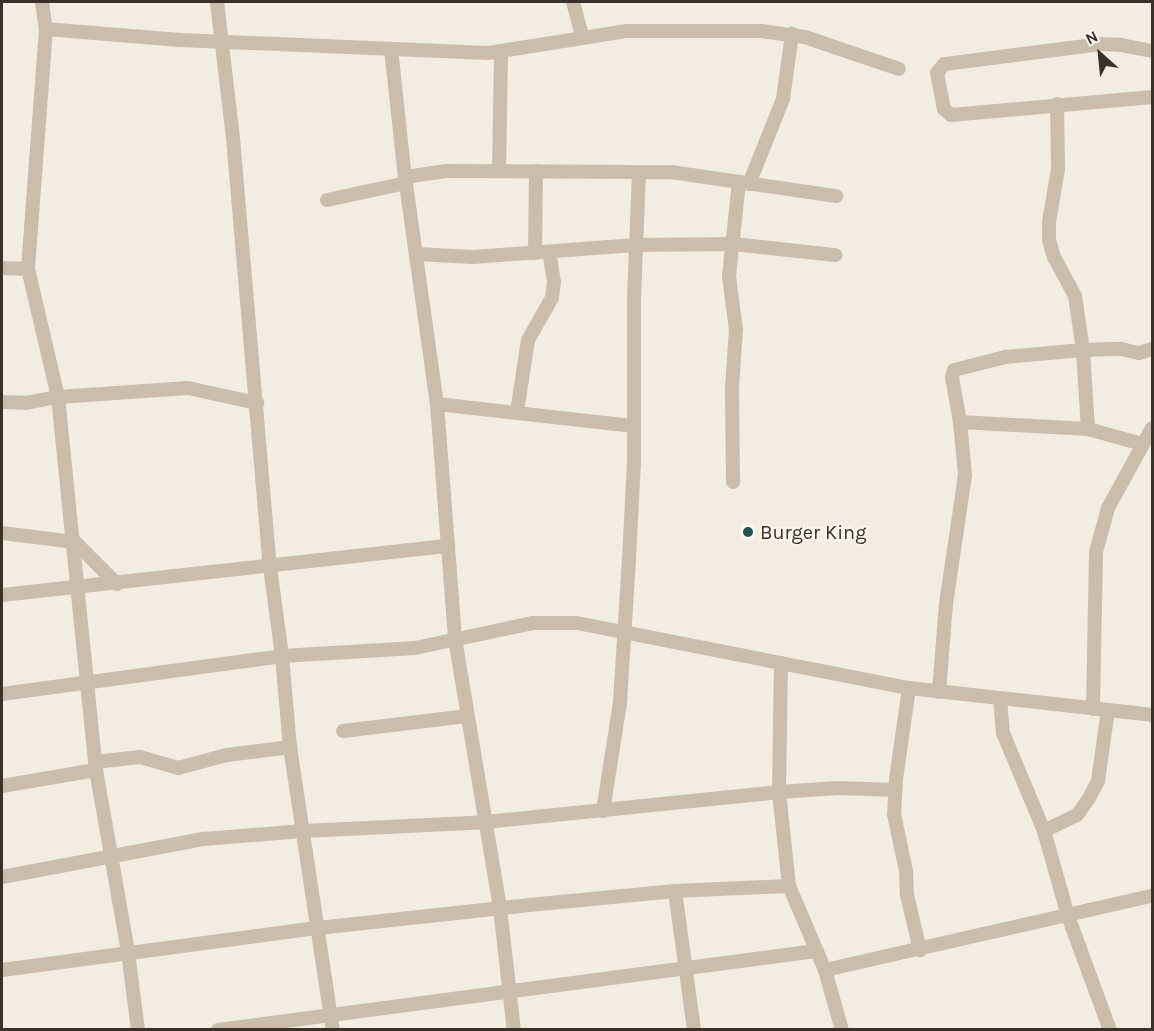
<!DOCTYPE html>
<style>
body{margin:0}
#map{position:relative;width:1154px;height:1031px;overflow:hidden;background:#f3ece1;font-family:Karla,sans-serif}
div>[style]{position:absolute}
[style*='--x']{left:calc(var(--x)*1px);top:calc(var(--y)*1px);width:calc(var(--w)*1px);rotate:calc(var(--a)*1deg)}
.minor>*{height:14px;margin:-7px;padding:0 7px;transform-origin:7px;border-radius:7px;background:#cbbdac}
.dots>*{width:16px;height:16px;translate:-50% -50%;box-sizing:border-box;border:3px solid #faf5ed;border-radius:50%}
span{translate:-50% -50%;white-space:nowrap;text-align:center;line-height:1.15;-webkit-text-stroke:4.5px #faf5ed;paint-order:stroke}
.poi-label{font-size:20px;color:#3a312b}
.left{translate:0 -50%;text-align:left}
.frame{position:absolute;inset:0;border:3px solid #3a312b;pointer-events:none}
.north{position:absolute;left:1070px;top:24px;width:60px;height:60px;-webkit-text-stroke:4px #faf5ed;paint-order:stroke;rotate:333deg;font-size:16px;font-weight:700;line-height:24px;text-align:center;color:#3a312b}
.north::after{content:'';display:block;margin:auto;width:21px;height:27px;background:#3a312b;clip-path:polygon(50% 0,100% 100%,50% 72%,0 100%)}
</style>
<div id="map">
<div class="minor">
<div style="--x:42;--y:2;--w:27;--a:82"></div>
<div style="--x:46;--y:29;--w:241;--a:94.3"></div>
<div style="--x:28;--y:269;--w:131;--a:76.8"></div>
<div style="--x:58;--y:397;--w:375;--a:84.2"></div>
<div style="--x:96;--y:770;--w:185;--a:80"></div>
<div style="--x:128;--y:952;--w:79;--a:82.7"></div>
<div style="--x:217;--y:2;--w:137;--a:83.3"></div>
<div style="--x:233;--y:138;--w:431;--a:85.1"></div>
<div style="--x:270;--y:567;--w:90;--a:82.3"></div>
<div style="--x:282;--y:656;--w:91;--a:85"></div>
<div style="--x:290;--y:747;--w:286;--a:81.4"></div>
<div style="--x:573;--y:2;--w:35;--a:75"></div>
<div style="--x:46;--y:29;--w:134;--a:4.7"></div>
<div style="--x:180;--y:40;--w:308;--a:2.4"></div>
<div style="--x:488;--y:53;--w:141;--a:-9"></div>
<div style="--x:627;--y:31;--w:134;--a:0"></div>
<div style="--x:761;--y:31;--w:44;--a:7.8"></div>
<div style="--x:805;--y:37;--w:99;--a:18.8"></div>
<div style="--x:391;--y:49;--w:129;--a:83.8"></div>
<div style="--x:405;--y:177;--w:229;--a:82"></div>
<div style="--x:437;--y:404;--w:236;--a:85.6"></div>
<div style="--x:455;--y:639;--w:273;--a:80.5"></div>
<div style="--x:500;--y:908;--w:123;--a:83.5"></div>
<div style="--x:1152;--y:51;--w:31;--a:-169"></div>
<div style="--x:1122;--y:45;--w:21;--a:-177"></div>
<div style="--x:1101;--y:44;--w:158;--a:172.7"></div>
<div style="--x:944;--y:64;--w:11;--a:128"></div>
<div style="--x:937;--y:73;--w:37;--a:79"></div>
<div style="--x:944;--y:109;--w:9;--a:41"></div>
<div style="--x:951;--y:115;--w:202;--a:-5.1"></div>
<div style="--x:1057;--y:104;--w:65;--a:89.1"></div>
<div style="--x:1058;--y:169;--w:54;--a:99.6"></div>
<div style="--x:1049;--y:222;--w:18;--a:90"></div>
<div style="--x:1049;--y:240;--w:18;--a:74"></div>
<div style="--x:1054;--y:257;--w:44;--a:61.7"></div>
<div style="--x:1075;--y:296;--w:55;--a:81.6"></div>
<div style="--x:1083;--y:350;--w:79;--a:86.4"></div>
<div style="--x:499;--y:171;--w:118;--a:-89"></div>
<div style="--x:405;--y:177;--w:41;--a:-8.3"></div>
<div style="--x:446;--y:171;--w:225;--a:0.3"></div>
<div style="--x:671;--y:172;--w:167;--a:8.3"></div>
<div style="--x:749;--y:184;--w:92;--a:-68.2"></div>
<div style="--x:783;--y:99;--w:66;--a:-82.1"></div>
<div style="--x:327;--y:200;--w:81;--a:-12.1"></div>
<div style="--x:535;--y:253;--w:82;--a:-89.3"></div>
<div style="--x:417;--y:254;--w:56;--a:3.1"></div>
<div style="--x:473;--y:257;--w:163;--a:-4.2"></div>
<div style="--x:636;--y:245;--w:97;--a:-0.6"></div>
<div style="--x:733;--y:244;--w:103;--a:6.2"></div>
<div style="--x:2;--y:268;--w:26;--a:2"></div>
<div style="--x:2;--y:402;--w:24;--a:2"></div>
<div style="--x:26;--y:403;--w:33;--a:-11"></div>
<div style="--x:58;--y:397;--w:130;--a:-4"></div>
<div style="--x:188;--y:388;--w:71;--a:12.3"></div>
<div style="--x:437;--y:404;--w:196;--a:6.4"></div>
<div style="--x:517;--y:412;--w:73;--a:-81.3"></div>
<div style="--x:528;--y:340;--w:48;--a:-60.3"></div>
<div style="--x:552;--y:298;--w:16;--a:-83"></div>
<div style="--x:554;--y:282;--w:30;--a:-99"></div>
<div style="--x:960;--y:422;--w:128;--a:3.1"></div>
<div style="--x:1088;--y:429;--w:56;--a:15.5"></div>
<div style="--x:733;--y:482;--w:94;--a:-90.6"></div>
<div style="--x:732;--y:388;--w:58;--a:-86.1"></div>
<div style="--x:736;--y:330;--w:54;--a:-97.4"></div>
<div style="--x:729;--y:276;--w:95;--a:-83.9"></div>
<div style="--x:2;--y:533;--w:64;--a:7.1"></div>
<div style="--x:66;--y:541;--w:6;--a:-31"></div>
<div style="--x:71;--y:538;--w:65;--a:45"></div>
<div style="--x:2;--y:595;--w:449;--a:-6.3"></div>
<div style="--x:781;--y:663;--w:129;--a:90.9"></div>
<div style="--x:779;--y:792;--w:95;--a:83.9"></div>
<div style="--x:789;--y:886;--w:91;--a:66.8"></div>
<div style="--x:825;--y:970;--w:62;--a:74.2"></div>
<div style="--x:909;--y:688;--w:92;--a:98.1"></div>
<div style="--x:896;--y:779;--w:35;--a:93"></div>
<div style="--x:894;--y:814;--w:58;--a:78.1"></div>
<div style="--x:906;--y:871;--w:24;--a:88"></div>
<div style="--x:907;--y:895;--w:57;--a:76.7"></div>
<div style="--x:939;--y:692;--w:88;--a:-85.5"></div>
<div style="--x:946;--y:604;--w:130;--a:-81.6"></div>
<div style="--x:965;--y:475;--w:53;--a:-95.4"></div>
<div style="--x:960;--y:422;--w:46;--a:-100.1"></div>
<div style="--x:952;--y:377;--w:7;--a:-74"></div>
<div style="--x:954;--y:370;--w:53;--a:-14.3"></div>
<div style="--x:1005;--y:357;--w:78;--a:-5.1"></div>
<div style="--x:1083;--y:350;--w:38;--a:-2"></div>
<div style="--x:1121;--y:349;--w:18;--a:13"></div>
<div style="--x:1139;--y:353;--w:14;--a:-17"></div>
<div style="--x:2;--y:694;--w:283;--a:-7.7"></div>
<div style="--x:282;--y:656;--w:133;--a:-3.4"></div>
<div style="--x:415;--y:648;--w:121;--a:-12"></div>
<div style="--x:533;--y:623;--w:44;--a:0"></div>
<div style="--x:577;--y:623;--w:338;--a:11.1"></div>
<div style="--x:909;--y:688;--w:244;--a:6.3"></div>
<div style="--x:1000;--y:699;--w:34;--a:85"></div>
<div style="--x:1003;--y:733;--w:106;--a:67.3"></div>
<div style="--x:1044;--y:831;--w:88;--a:74.2"></div>
<div style="--x:1068;--y:916;--w:121;--a:69.8"></div>
<div style="--x:1093;--y:709;--w:157;--a:-88.9"></div>
<div style="--x:1096;--y:552;--w:46;--a:-74.7"></div>
<div style="--x:1108;--y:508;--w:91;--a:-61.2"></div>
<div style="--x:343;--y:731;--w:125;--a:-6.9"></div>
<div style="--x:95;--y:762;--w:45;--a:-6.3"></div>
<div style="--x:140;--y:757;--w:40;--a:16"></div>
<div style="--x:178;--y:768;--w:51;--a:-14.9"></div>
<div style="--x:227;--y:755;--w:64;--a:-7.2"></div>
<div style="--x:2;--y:786;--w:95;--a:-9.7"></div>
<div style="--x:603;--y:811;--w:110;--a:-81.1"></div>
<div style="--x:620;--y:702;--w:142;--a:-86.4"></div>
<div style="--x:629;--y:560;--w:98;--a:-87.1"></div>
<div style="--x:634;--y:462;--w:164;--a:-90"></div>
<div style="--x:634;--y:298;--w:126;--a:-87.7"></div>
<div style="--x:1044;--y:831;--w:37;--a:-26"></div>
<div style="--x:1077;--y:815;--w:19;--a:-54"></div>
<div style="--x:1088;--y:800;--w:21;--a:-62"></div>
<div style="--x:1098;--y:781;--w:72;--a:-82"></div>
<div style="--x:2;--y:877;--w:206;--a:-10.7"></div>
<div style="--x:204;--y:839;--w:100;--a:-4.6"></div>
<div style="--x:304;--y:831;--w:181;--a:-2.8"></div>
<div style="--x:485;--y:822;--w:296;--a:-5.8"></div>
<div style="--x:779;--y:792;--w:59;--a:-3.9"></div>
<div style="--x:838;--y:788;--w:57;--a:2"></div>
<div style="--x:675;--y:891;--w:140;--a:82.2"></div>
<div style="--x:2;--y:970;--w:319;--a:-7.6"></div>
<div style="--x:318;--y:928;--w:212;--a:-6.2"></div>
<div style="--x:529;--y:905;--w:147;--a:-5.5"></div>
<div style="--x:675;--y:891;--w:114;--a:-2.5"></div>
<div style="--x:825;--y:970;--w:335;--a:-12.8"></div>
<div style="--x:218;--y:1030;--w:603;--a:-7.53"></div>
</div>
<div class="dots">
<div style="left:748px;top:532px;background:#21525b"></div>
</div>
<div class="poi-label">
<span class="left" style="left:760px;top:532px">Burger King</span>
</div>
<div class="frame"></div>
<div class="north">N</div>
</div>
